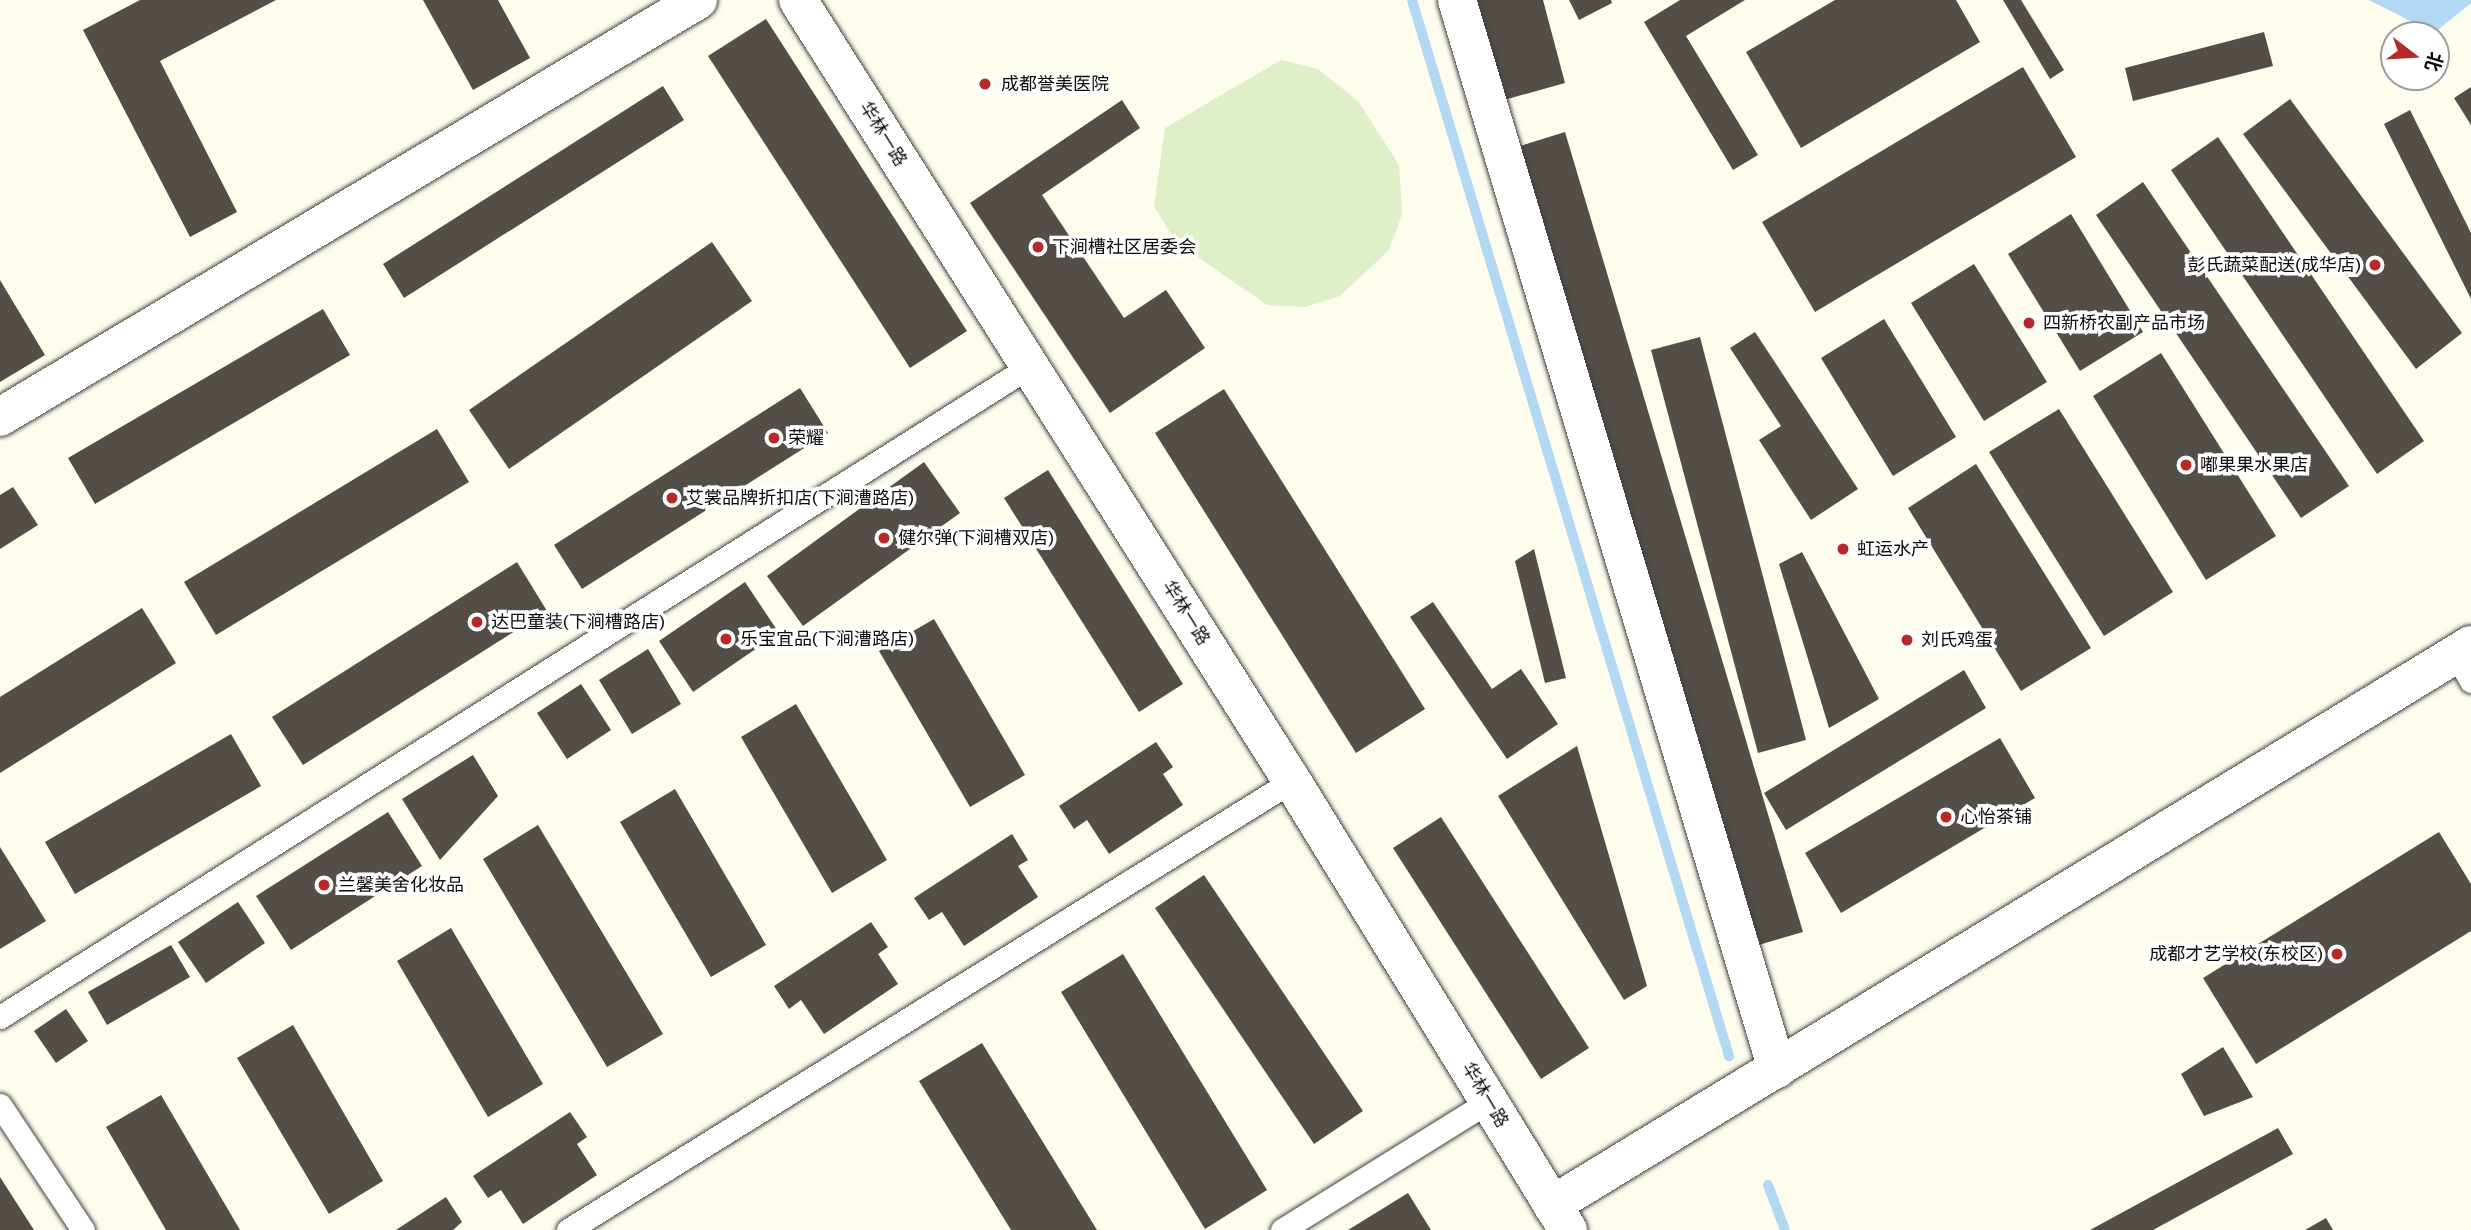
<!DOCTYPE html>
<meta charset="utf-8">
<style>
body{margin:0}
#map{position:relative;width:2471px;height:1230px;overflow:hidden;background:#fefcec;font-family:"Roboto Serif","Noto Sans SC",serif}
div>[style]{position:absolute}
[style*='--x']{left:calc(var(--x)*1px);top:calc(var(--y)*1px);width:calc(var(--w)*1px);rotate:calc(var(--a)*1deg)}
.pitch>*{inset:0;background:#dfefc8}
.water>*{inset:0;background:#b2d8f4}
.stream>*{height:10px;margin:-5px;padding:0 5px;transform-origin:5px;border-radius:5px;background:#b2d8f4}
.building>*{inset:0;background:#544e49}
.roads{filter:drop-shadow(0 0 2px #3f3f3f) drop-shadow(0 0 2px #3f3f3f)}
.service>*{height:23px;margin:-11.5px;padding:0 11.5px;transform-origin:11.5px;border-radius:11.5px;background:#fff}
.minor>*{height:38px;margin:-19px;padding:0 19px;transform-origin:19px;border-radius:19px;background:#fff}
.tertiary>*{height:38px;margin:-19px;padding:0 19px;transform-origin:19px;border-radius:19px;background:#fff}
.dots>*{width:19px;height:19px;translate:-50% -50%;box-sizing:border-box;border:4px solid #fff;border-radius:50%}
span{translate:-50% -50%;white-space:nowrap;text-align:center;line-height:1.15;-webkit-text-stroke:7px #fff;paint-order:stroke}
.poi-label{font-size:18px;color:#0c0c0c}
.left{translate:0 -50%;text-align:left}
.right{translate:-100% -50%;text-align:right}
.street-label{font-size:18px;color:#0c0c0c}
.north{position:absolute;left:2380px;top:21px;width:70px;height:70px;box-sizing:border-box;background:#fff;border:2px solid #9e9e9e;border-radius:50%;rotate:107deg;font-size:19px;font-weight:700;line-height:28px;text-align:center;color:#0c0c0c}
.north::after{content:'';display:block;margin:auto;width:24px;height:32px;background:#b72929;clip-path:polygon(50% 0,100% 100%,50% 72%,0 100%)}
</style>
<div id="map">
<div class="pitch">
<div style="clip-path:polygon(1281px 60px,1318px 69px,1358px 101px,1399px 165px,1402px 214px,1389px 250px,1340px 296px,1305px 307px,1267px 305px,1175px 241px,1154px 206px,1165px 128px)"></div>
</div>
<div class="water">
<div style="clip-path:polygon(2369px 0,2471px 0,2471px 3px,2434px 33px)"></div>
</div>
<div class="stream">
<div style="--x:1412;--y:0;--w:1103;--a:73.29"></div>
<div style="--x:1768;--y:1185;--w:48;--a:69.3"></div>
</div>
<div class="building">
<div style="clip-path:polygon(140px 0,276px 0,160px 61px,237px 212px,190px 237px,83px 30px)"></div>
<div style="clip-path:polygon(423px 0,498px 0,530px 58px,473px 90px)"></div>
<div style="clip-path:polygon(1477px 0,1543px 0,1565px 83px,1504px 100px)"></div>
<div style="clip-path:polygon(1569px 0,1611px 0,1612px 3px,1579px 20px)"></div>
<div style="clip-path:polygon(1680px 0,1745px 0,1686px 36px,1758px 155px,1733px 170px,1644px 22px)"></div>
<div style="clip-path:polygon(1835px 0,1956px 0,1980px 42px,1801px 148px,1746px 52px)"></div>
<div style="clip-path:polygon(2003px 0,2021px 0,2064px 70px,2050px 79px)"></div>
<div style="clip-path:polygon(766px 19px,967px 331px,910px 368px,708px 56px)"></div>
<div style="clip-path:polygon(2264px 32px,2273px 66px,2133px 101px,2125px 68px)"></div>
<div style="clip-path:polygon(2023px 67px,2076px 157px,1815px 312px,1762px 222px)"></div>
<div style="clip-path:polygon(663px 86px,684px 120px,404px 298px,383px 264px)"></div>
<div style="clip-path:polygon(2471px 87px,2471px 125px,2454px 98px)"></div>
<div style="clip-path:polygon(2290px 99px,2462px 333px,2416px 369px,2243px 134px)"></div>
<div style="clip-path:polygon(1122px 100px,1140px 128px,1042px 195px,1124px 318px,1166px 290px,1205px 348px,1110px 413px,970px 203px)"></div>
<div style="clip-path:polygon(2410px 110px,2471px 233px,2471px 299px,2384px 124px)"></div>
<div style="clip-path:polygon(1565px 132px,1803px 932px,1755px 946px,1517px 147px)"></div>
<div style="clip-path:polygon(2218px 137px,2424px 441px,2377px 474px,2171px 170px)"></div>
<div style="clip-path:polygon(2143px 182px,2349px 486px,2301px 518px,2096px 215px)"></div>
<div style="clip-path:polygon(2071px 214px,2143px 332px,2080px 371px,2008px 254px)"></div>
<div style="clip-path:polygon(712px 242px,752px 301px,509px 469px,469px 410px)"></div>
<div style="clip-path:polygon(1974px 264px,2047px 382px,1984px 421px,1911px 303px)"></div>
<div style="clip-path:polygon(0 280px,45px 355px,0 382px)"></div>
<div style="clip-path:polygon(323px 309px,350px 355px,95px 504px,68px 458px)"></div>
<div style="clip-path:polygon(1884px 319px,1956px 437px,1893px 476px,1821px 358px)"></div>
<div style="clip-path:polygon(1755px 332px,1858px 489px,1811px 520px,1759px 440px,1781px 426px,1730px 348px)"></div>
<div style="clip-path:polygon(1700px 337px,1806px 740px,1758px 753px,1651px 350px)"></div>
<div style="clip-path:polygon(2161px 353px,2276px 536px,2206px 580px,2093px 396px)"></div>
<div style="clip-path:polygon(800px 388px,828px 433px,582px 589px,554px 545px)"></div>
<div style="clip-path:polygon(1224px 389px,1425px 709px,1356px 753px,1155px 433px)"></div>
<div style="clip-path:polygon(2059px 409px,2173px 592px,2104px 636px,1989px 452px)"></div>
<div style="clip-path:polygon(437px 429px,469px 482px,216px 635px,184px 582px)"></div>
<div style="clip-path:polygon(924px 462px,960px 513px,803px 626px,767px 576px)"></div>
<div style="clip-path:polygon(1976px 464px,2091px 648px,2021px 691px,1908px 508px)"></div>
<div style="clip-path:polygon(1048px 470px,1183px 684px,1139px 712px,1004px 498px)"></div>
<div style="clip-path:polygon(13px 487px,38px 525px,0 549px,0 495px)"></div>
<div style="clip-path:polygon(1534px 549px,1566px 678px,1545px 683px,1515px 561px)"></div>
<div style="clip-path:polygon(1802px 552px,1879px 699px,1829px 728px,1779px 564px)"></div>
<div style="clip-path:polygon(517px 562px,547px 611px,303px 765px,272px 717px)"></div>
<div style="clip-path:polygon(745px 582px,779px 633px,693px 692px,659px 641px)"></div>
<div style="clip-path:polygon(1433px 602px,1492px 689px,1521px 669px,1558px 724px,1507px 759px,1410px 617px)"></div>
<div style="clip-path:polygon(142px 608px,176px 663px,0 773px,0 697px)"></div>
<div style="clip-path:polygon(934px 619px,1025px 775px,970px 807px,879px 651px)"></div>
<div style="clip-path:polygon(648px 649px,681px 704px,632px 734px,599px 680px)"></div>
<div style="clip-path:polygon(1964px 670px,1986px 708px,1786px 830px,1764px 793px)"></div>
<div style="clip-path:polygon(581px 684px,611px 730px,567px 759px,537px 713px)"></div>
<div style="clip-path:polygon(796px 704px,887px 860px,832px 893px,741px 737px)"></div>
<div style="clip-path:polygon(231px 734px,261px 786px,75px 894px,45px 842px)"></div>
<div style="clip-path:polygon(2000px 738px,2035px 798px,1841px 913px,1805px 853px)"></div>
<div style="clip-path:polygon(1156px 742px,1173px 767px,1163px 774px,1183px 805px,1109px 854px,1087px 820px,1074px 829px,1059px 806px)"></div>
<div style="clip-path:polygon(1577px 746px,1647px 986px,1624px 1000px,1498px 796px)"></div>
<div style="clip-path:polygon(473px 755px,498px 796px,440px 860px,402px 799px)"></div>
<div style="clip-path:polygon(675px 789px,766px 945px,711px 977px,620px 822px)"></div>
<div style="clip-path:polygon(388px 812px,422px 866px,291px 950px,256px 896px)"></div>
<div style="clip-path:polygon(1441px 817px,1589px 1048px,1541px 1079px,1393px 848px)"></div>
<div style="clip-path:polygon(538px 825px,663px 1034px,607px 1067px,483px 859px)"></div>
<div style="clip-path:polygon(2439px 832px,2471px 884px,2471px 931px,2256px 1064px,2203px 978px)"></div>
<div style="clip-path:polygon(1012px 834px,1028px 860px,1018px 866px,1038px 897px,964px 946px,942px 912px,929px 920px,914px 898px)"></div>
<div style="clip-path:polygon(0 847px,46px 921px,0 949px)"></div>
<div style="clip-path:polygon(1204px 875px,1363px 1111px,1314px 1144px,1155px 908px)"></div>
<div style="clip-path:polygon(238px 902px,265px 943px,206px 983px,178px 942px)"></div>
<div style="clip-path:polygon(871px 922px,888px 947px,878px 954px,898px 984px,824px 1034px,801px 1000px,789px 1009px,774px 986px)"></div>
<div style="clip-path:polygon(451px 928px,543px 1084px,488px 1117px,397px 961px)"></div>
<div style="clip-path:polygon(171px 945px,190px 977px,107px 1025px,88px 992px)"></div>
<div style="clip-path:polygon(1123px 954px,1267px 1190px,1205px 1229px,1061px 992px)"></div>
<div style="clip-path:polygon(66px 1009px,88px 1041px,56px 1063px,34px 1031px)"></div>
<div style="clip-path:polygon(293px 1025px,383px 1181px,329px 1214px,237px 1058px)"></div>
<div style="clip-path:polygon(982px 1043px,1097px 1230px,1011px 1230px,919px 1081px)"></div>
<div style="clip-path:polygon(2223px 1047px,2253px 1097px,2204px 1116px,2181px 1074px)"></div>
<div style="clip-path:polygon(161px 1095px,240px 1230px,166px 1230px,106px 1127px)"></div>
<div style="clip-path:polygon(570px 1112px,587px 1137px,577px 1144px,597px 1175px,523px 1224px,501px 1190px,488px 1198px,473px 1176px)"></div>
<div style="clip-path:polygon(2278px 1128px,2293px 1154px,2153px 1230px,2090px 1230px)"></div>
<div style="clip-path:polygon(0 1177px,34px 1230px,0 1230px)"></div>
<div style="clip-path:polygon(1408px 1193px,1431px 1230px,1348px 1230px)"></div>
<div style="clip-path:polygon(446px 1197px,462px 1222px,453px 1230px,396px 1230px)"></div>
<div style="clip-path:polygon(2326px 1218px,2333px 1230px,2305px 1230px)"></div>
</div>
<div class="roads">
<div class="service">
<div style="--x:2456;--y:655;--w:30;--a:60"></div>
<div style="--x:0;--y:1017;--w:1218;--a:-32.29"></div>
<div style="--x:0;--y:1105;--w:150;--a:56.4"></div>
<div style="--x:568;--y:1230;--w:852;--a:-31.81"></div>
<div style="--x:1282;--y:1230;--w:244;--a:-31.9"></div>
</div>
<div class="minor">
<div style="--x:1457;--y:0;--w:1116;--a:73.34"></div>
<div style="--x:0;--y:417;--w:813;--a:-30.85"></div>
<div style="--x:1552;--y:1205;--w:1076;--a:-31.36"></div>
</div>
<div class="tertiary">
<div style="--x:798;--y:0;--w:924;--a:57.69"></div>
<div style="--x:1292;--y:781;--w:527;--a:58.42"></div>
</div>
</div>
<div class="dots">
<div style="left:985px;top:84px;background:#b72929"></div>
<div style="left:1038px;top:247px;background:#b72929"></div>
<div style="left:2375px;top:265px;background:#b72929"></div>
<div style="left:2029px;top:323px;background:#b72929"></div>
<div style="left:774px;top:438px;background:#b72929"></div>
<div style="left:2186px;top:465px;background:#b72929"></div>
<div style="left:672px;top:498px;background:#b72929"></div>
<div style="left:884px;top:538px;background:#b72929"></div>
<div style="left:1843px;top:549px;background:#b72929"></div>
<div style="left:477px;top:622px;background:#b72929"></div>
<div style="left:726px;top:639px;background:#b72929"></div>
<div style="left:1907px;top:640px;background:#b72929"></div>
<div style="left:1946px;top:817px;background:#b72929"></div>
<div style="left:324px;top:885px;background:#b72929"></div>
<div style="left:2337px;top:954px;background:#b72929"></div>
</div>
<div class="poi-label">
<span class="left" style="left:1001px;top:84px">成都誉美医院</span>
<span class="left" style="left:1052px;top:247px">下涧槽社区居委会</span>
<span class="right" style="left:2361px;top:265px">彭氏蔬菜配送(成华店)</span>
<span class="left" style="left:2043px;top:323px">四新桥农副产品市场</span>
<span class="left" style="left:788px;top:438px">荣耀</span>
<span class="left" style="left:2200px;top:465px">嘟果果水果店</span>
<span class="left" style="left:686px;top:498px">艾裳品牌折扣店(下涧漕路店)</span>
<span class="left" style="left:898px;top:538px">健尔弹(下涧槽双店)</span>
<span class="left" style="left:1857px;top:549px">虹运水产</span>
<span class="left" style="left:491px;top:622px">达巴童装(下涧槽路店)</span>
<span class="left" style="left:740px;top:639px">乐宝宜品(下涧漕路店)</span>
<span class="left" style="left:1921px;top:640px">刘氏鸡蛋</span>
<span class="left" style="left:1960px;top:817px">心怡茶铺</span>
<span class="left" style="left:338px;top:885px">兰馨美舍化妆品</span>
<span class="right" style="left:2323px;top:954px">成都才艺学校(东校区)</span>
</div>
<div class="street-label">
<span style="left:883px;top:134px;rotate:58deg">华林一路</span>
<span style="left:1186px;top:613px;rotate:58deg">华林一路</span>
<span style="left:1485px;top:1095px;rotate:59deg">华林一路</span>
</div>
<div class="north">北</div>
</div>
